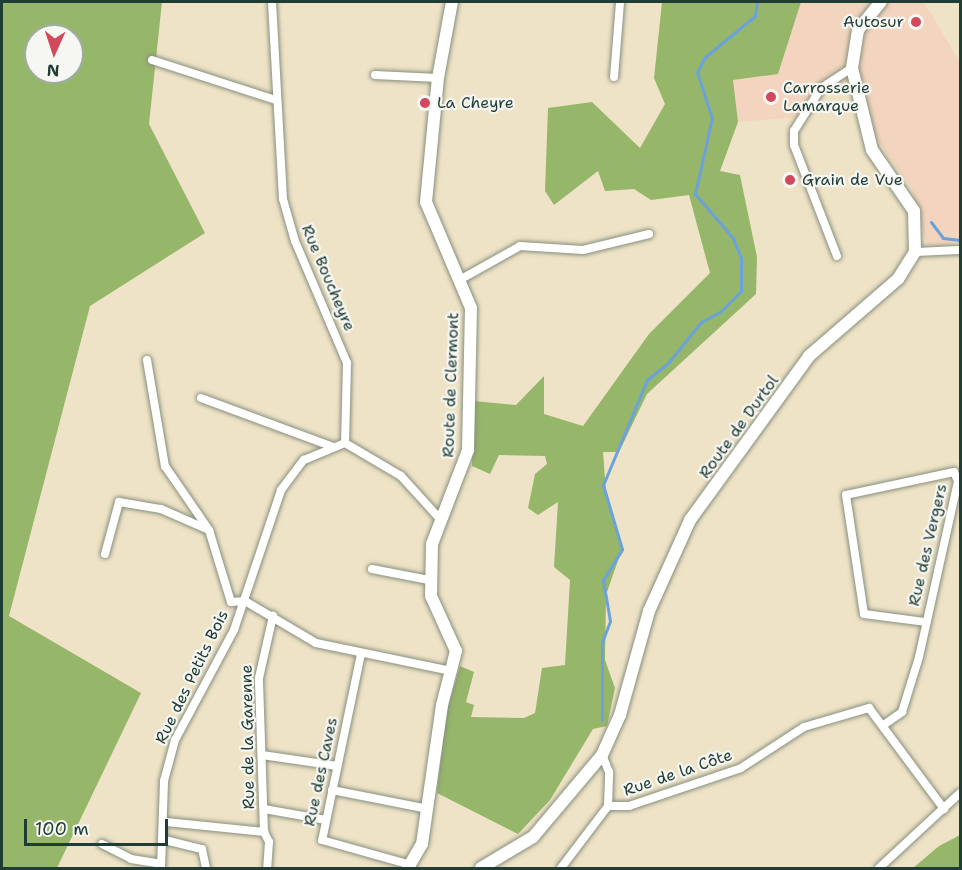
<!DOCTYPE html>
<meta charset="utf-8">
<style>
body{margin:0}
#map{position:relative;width:962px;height:870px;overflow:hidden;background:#efe3c7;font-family:"Shantell Sans",sans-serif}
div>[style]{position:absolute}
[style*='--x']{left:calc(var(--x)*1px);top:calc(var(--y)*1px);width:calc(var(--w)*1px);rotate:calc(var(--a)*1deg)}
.built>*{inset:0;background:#f3d4be}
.forest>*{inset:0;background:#96b66a}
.stream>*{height:3px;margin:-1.5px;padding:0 1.5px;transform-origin:1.5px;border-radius:1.5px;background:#6ba2d9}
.roads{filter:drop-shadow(0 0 2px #87907e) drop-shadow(0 0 2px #87907e)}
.street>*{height:8px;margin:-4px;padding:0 4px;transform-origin:4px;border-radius:4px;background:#fff}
.secondary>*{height:12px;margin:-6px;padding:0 6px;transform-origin:6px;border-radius:6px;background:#fff}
.dots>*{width:16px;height:16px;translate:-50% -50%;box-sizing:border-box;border:3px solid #f6f6f2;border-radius:50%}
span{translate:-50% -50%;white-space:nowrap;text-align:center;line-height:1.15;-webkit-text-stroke:4.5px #f6f6f2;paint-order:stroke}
.poi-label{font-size:16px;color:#1f3d34}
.right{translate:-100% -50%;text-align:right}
.left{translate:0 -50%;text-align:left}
.street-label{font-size:16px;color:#1f3d34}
.frame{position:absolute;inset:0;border:3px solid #1f3d34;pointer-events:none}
.north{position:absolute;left:24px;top:24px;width:60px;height:60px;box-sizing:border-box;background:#f6f6f2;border:2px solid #a0aca6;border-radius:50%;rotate:183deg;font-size:16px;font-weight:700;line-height:24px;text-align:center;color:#1f3d34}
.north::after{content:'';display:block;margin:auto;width:21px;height:27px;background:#d1495b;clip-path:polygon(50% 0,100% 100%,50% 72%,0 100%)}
.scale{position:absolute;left:24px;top:819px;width:144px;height:27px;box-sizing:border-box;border:3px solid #1f3d34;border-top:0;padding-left:8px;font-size:18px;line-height:21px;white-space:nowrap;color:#1f3d34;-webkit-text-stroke:4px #f6f6f2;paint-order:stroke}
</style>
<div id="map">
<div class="built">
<div style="clip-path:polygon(801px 2px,924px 2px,960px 62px,960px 239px,940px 247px,927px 244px,912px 189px,876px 138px,864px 80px,829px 88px,811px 116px,738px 122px,733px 79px,778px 73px)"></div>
</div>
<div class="forest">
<div style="clip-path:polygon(evenodd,2px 2px,162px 2px,149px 124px,205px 233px,90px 306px,9px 616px,141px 693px,57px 868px,2px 868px,2px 2px,36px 36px,72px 36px,72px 72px,36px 72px,36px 36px)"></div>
<div style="clip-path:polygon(662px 2px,801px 2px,778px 74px,733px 80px,738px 122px,720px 171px,740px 175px,757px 257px,756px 294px,647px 394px,619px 452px,603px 452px,606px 492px,622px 549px,606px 595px,605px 660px,615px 688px,607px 726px,593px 729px,550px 800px,518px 834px,437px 793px,446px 713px,460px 666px,474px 672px,466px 702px,474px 705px,471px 717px,524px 718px,535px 713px,542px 668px,565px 665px,570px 580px,554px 567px,558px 502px,538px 515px,528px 508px,535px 474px,547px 464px,545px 456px,499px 455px,490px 474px,472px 466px,474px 401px,516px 405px,544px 376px,544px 414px,583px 426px,649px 334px,710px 273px,689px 195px,651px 200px,634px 189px,605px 191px,598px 171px,554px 205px,545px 191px,548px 108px,592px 102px,640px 148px,665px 104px,654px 78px)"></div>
<div style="clip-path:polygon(960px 835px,960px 868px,913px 868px,939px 846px)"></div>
</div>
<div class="stream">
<div style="--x:931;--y:222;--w:20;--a:53"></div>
<div style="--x:943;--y:238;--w:17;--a:7"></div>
<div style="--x:602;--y:720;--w:78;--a:-90"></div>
<div style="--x:602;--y:642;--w:22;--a:-69"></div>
<div style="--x:610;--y:621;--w:42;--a:-99.7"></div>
<div style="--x:603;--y:580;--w:36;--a:-58"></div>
<div style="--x:622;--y:549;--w:67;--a:-106.5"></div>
<div style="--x:603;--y:485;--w:114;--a:-67.3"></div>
<div style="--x:647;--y:380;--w:27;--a:-39"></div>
<div style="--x:668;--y:363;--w:53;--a:-51.2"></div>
<div style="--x:701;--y:322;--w:21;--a:-28"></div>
<div style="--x:720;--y:312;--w:30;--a:-45"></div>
<div style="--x:741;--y:291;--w:33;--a:-90"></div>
<div style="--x:741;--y:258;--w:22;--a:-112"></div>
<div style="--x:733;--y:238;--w:58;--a:-130.8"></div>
<div style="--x:695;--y:194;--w:78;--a:-77.4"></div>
<div style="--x:712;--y:118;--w:48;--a:-108.1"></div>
<div style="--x:697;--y:72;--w:17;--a:-62"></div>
<div style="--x:705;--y:57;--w:65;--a:-39.4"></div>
<div style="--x:755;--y:16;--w:14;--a:-82"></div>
</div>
<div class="roads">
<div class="street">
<div style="--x:272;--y:2;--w:197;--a:86.8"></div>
<div style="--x:283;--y:199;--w:44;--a:74.1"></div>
<div style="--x:295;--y:241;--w:133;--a:66.9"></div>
<div style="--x:347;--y:363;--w:80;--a:91.4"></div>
<div style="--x:152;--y:60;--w:130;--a:17.9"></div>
<div style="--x:375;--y:75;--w:63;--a:2.7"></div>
<div style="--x:614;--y:77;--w:75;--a:-85.4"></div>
<div style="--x:915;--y:252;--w:45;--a:-2.5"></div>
<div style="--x:837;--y:256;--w:119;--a:-111.2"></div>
<div style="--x:794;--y:145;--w:14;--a:-90"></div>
<div style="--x:794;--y:131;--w:51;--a:-57.9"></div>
<div style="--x:821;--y:88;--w:37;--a:-33"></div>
<div style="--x:463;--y:278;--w:65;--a:-29.3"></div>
<div style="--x:520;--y:246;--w:63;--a:3.6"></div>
<div style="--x:583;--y:250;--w:68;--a:-13.6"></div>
<div style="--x:147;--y:360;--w:108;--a:80.4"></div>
<div style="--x:165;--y:466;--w:78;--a:55.5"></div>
<div style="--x:201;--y:398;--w:139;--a:20.3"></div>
<div style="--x:345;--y:443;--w:65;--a:30.5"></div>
<div style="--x:401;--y:476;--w:58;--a:47.8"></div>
<div style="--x:105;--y:554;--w:54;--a:-74.9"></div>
<div style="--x:119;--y:502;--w:43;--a:9.5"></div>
<div style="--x:161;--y:509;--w:52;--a:23.6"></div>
<div style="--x:209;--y:530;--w:75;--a:73"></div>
<div style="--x:231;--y:602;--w:14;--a:-4"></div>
<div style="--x:245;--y:601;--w:82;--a:30.6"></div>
<div style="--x:316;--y:643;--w:138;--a:11.7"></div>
<div style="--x:372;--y:569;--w:58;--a:10.9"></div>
<div style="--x:361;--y:654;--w:190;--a:101.8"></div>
<div style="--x:322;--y:840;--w:92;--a:15.7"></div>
<div style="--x:885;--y:724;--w:21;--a:-35"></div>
<div style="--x:902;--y:712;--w:58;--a:-72.8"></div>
<div style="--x:919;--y:657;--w:180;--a:-77.5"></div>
<div style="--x:958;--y:481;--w:10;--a:-114"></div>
<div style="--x:954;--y:472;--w:110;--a:168"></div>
<div style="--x:846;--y:495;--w:120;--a:81.4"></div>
<div style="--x:864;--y:614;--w:63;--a:7.4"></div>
<div style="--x:262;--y:755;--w:76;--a:8.3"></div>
<div style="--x:332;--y:790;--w:98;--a:11.2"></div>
<div style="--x:608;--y:806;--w:21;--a:0"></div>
<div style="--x:629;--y:806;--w:118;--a:-18.7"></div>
<div style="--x:741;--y:768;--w:75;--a:-33.1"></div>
<div style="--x:804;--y:727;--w:68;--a:-16.3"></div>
<div style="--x:869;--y:708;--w:126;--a:53.4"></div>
<div style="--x:264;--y:809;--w:63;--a:10.1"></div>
<div style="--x:166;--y:822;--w:99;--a:5.8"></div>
<div style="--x:264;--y:832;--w:154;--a:-91.9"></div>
<div style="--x:259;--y:678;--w:64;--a:-77.3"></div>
<div style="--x:264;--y:832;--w:11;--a:63"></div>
<div style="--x:269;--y:842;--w:26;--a:94"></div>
<div style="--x:165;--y:840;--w:38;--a:14"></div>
<div style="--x:202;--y:849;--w:19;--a:78"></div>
<div style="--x:102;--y:844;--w:33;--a:27"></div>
<div style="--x:131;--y:859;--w:30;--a:9"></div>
<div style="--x:161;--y:868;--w:87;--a:-88"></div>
<div style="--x:164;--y:781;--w:42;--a:-75"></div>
<div style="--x:175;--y:740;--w:125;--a:-61.8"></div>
<div style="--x:234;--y:630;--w:148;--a:-71.4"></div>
<div style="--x:281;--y:490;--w:38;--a:-53"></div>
<div style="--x:304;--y:460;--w:44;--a:-22.5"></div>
<div style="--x:561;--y:868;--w:78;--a:-52.8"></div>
<div style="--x:608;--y:806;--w:34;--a:-88"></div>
<div style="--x:609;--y:772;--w:18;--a:-112"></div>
<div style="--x:879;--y:868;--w:110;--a:-42.8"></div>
</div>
<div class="secondary">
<div style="--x:408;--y:868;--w:28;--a:-60"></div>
<div style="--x:422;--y:844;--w:140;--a:-81.8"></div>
<div style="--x:442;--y:705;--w:56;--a:-75.5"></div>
<div style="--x:456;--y:651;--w:60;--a:-114.4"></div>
<div style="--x:431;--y:596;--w:52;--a:-88.9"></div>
<div style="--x:432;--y:544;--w:101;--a:-69"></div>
<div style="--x:468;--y:450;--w:142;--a:-88.8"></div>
<div style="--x:471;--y:308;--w:115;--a:-113"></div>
<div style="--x:426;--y:202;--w:125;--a:-84.5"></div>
<div style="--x:438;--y:78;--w:77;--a:-79.6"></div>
<div style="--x:481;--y:868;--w:61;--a:-30.8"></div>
<div style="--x:533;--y:837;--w:107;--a:-49.9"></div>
<div style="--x:602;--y:755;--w:44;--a:-65.8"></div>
<div style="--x:620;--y:715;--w:108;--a:-74.4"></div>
<div style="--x:649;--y:611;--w:100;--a:-65.7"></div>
<div style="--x:690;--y:520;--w:203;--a:-54"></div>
<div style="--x:809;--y:356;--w:118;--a:-40.9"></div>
<div style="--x:898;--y:279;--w:32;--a:-58"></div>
<div style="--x:915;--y:252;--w:41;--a:-91.4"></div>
<div style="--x:914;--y:211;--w:74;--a:-124.5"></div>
<div style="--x:872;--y:150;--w:84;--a:-103.7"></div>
<div style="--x:852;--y:68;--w:38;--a:-81"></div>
<div style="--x:858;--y:30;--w:36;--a:-51"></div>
</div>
</div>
<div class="dots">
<div style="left:916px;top:22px;background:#d1495b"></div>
<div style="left:771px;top:97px;background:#d1495b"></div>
<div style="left:425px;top:103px;background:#d1495b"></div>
<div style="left:790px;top:180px;background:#d1495b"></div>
</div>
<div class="poi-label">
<span class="right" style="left:904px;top:22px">Autosur</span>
<span class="left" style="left:783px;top:97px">Carrosserie<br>Lamarque</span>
<span class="left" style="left:437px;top:103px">La Cheyre</span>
<span class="left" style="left:802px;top:180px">Grain de Vue</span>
</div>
<div class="street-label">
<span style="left:328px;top:278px;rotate:67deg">Rue Boucheyre</span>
<span style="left:451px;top:385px;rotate:-88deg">Route de Clermont</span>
<span style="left:739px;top:427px;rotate:-54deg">Route de Durtol</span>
<span style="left:928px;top:545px;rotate:-77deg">Rue des Vergers</span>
<span style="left:192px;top:677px;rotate:-64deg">Rue des Petits Bois</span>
<span style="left:248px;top:737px;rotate:-91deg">Rue de la Garenne</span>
<span style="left:321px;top:772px;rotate:-78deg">Rue des Caves</span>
<span style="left:678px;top:773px;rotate:-19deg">Rue de la Côte</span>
</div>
<div class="frame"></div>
<div class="north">N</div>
<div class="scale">100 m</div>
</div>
